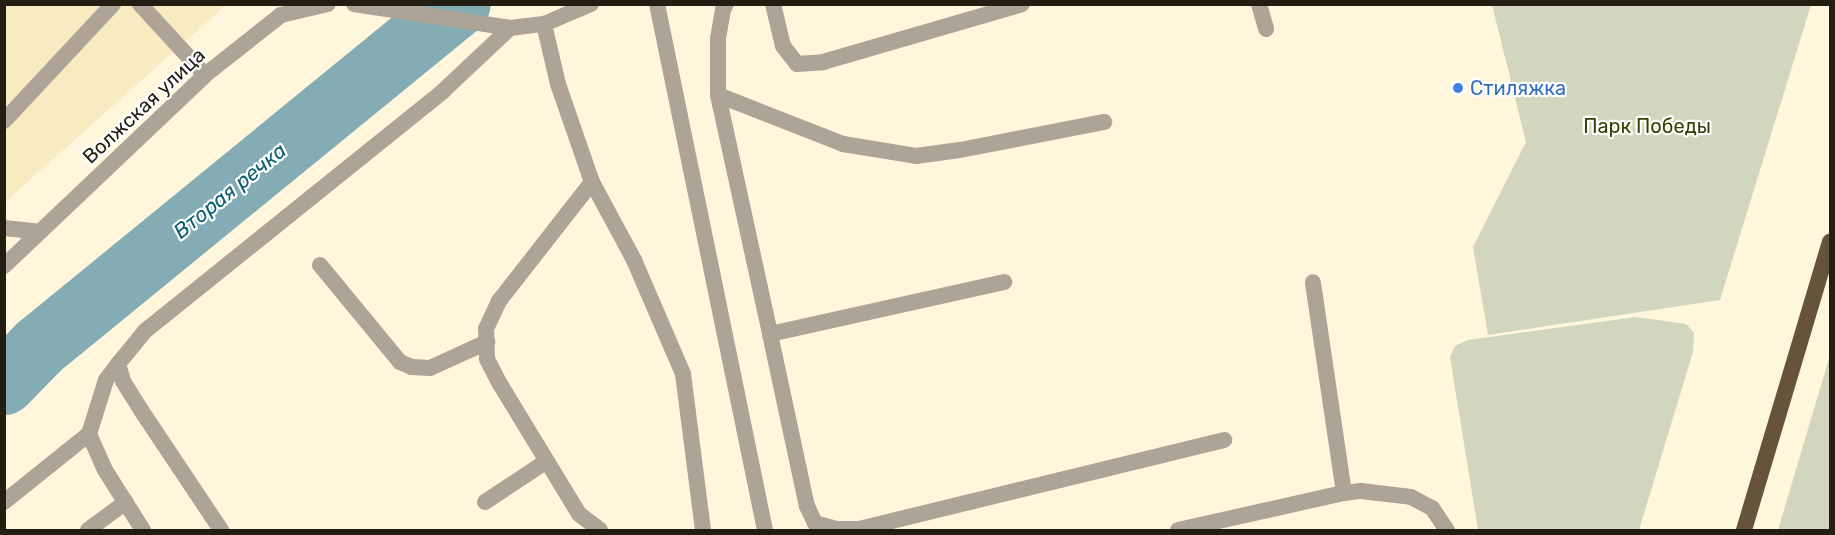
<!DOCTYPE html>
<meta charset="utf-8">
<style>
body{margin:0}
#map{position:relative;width:1835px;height:535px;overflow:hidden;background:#fff6db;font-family:Rubik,sans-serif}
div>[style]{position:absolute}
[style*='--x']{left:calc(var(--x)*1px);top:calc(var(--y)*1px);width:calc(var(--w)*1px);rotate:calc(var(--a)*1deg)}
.built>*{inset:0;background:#f8eac1}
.green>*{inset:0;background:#d3d6be}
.river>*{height:64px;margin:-32px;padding:0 32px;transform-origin:32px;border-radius:32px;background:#84acb5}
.service>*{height:16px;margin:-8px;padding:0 8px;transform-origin:8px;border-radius:8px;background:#ada397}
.tertiary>*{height:16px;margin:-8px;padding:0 8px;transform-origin:8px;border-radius:8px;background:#ada397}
.trunk>*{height:16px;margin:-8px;padding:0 8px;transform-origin:8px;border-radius:8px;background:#65533c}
.dots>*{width:16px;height:16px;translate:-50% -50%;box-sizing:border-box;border:3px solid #fff;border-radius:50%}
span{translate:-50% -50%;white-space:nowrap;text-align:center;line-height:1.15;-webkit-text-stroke:4.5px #fff;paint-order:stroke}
.shop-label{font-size:20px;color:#366cbe}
.left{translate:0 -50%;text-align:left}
.street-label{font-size:20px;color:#221e12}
.park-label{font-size:20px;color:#393d02}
.water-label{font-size:21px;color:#095f6e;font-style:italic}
.frame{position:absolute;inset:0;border:6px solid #221e12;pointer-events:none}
</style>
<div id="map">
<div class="built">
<div style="clip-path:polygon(5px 5px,226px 5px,5px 202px)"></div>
</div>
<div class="green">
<div style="clip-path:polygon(1492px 5px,1811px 5px,1720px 300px,1488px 335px,1473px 247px,1526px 142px)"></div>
<div style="clip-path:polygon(1636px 317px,1686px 324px,1694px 333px,1693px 352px,1639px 530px,1478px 530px,1450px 357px,1455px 346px,1468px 340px)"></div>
<div style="clip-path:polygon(1830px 355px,1830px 530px,1778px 530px)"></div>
</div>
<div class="river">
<div style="--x:4;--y:383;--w:50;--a:-45.8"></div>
<div style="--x:39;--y:347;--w:542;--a:-39.24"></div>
</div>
<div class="service">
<div style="--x:140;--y:4;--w:96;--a:47.5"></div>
<div style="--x:657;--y:4;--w:537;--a:78.4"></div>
<div style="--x:726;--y:4;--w:7;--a:117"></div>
<div style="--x:723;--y:10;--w:29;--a:100"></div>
<div style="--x:718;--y:39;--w:56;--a:90"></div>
<div style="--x:718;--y:95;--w:245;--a:77.7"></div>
<div style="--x:770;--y:334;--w:240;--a:-12.5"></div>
<div style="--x:773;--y:4;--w:43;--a:76.6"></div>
<div style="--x:783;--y:46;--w:23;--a:52"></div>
<div style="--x:797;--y:64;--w:26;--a:-4"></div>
<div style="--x:823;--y:62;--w:207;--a:-16.2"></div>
<div style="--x:1259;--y:4;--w:26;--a:74"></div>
<div style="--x:544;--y:24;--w:62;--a:76.9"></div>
<div style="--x:558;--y:84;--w:104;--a:70.9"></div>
<div style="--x:592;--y:182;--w:89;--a:61.7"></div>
<div style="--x:634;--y:260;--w:124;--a:66.7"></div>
<div style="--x:683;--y:374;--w:157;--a:82.7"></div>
<div style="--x:718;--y:95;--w:134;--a:21.4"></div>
<div style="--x:843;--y:144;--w:74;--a:9.3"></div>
<div style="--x:916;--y:156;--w:44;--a:-7.8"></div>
<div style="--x:960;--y:150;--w:147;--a:-11"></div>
<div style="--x:4;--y:121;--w:160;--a:-47"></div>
<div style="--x:592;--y:182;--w:151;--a:128"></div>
<div style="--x:499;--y:301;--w:31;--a:115"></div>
<div style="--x:486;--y:329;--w:30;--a:88"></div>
<div style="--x:487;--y:359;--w:28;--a:63"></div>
<div style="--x:500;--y:384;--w:152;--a:58.7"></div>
<div style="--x:579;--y:514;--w:26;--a:37"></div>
<div style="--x:4;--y:228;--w:36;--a:6"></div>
<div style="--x:320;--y:265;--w:126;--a:50.5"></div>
<div style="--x:400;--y:362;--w:13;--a:23"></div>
<div style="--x:412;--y:367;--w:18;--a:3"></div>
<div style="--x:430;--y:368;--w:63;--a:-24.5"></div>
<div style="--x:770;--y:334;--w:176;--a:77.9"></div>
<div style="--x:807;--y:506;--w:19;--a:65"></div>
<div style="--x:815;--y:523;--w:22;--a:16"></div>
<div style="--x:836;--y:529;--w:23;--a:0"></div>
<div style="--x:859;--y:529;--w:376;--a:-13.7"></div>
<div style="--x:118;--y:364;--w:20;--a:127"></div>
<div style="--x:106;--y:380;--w:57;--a:107.5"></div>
<div style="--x:89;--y:434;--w:39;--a:66"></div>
<div style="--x:105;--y:470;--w:71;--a:57.7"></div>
<div style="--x:1344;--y:493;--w:17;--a:-7"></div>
<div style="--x:1361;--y:491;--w:50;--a:6.8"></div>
<div style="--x:1411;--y:497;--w:24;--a:28"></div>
<div style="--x:1432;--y:508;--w:27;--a:56"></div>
<div style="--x:4;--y:502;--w:109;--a:-38.7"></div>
<div style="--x:485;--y:502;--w:74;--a:-33.5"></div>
<div style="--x:88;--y:530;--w:47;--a:-36.4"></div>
<div style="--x:221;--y:530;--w:144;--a:-123.7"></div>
<div style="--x:141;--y:410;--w:34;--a:-122"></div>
<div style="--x:123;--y:381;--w:18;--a:-106"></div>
<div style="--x:118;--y:364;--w:43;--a:-50.7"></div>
<div style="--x:145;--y:331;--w:383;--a:-38.8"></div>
<div style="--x:443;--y:91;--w:92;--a:-43.2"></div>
<div style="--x:1178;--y:530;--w:170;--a:-12.6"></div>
<div style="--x:1344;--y:493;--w:213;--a:-98.4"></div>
</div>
<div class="tertiary">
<div style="--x:354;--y:4;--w:158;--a:8.7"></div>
<div style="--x:510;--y:28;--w:34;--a:-7"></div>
<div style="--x:544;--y:24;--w:51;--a:-23.1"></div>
<div style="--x:4;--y:266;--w:277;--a:-43.5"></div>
<div style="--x:205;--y:75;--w:97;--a:-38.3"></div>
<div style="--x:281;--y:15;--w:48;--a:-13.2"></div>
</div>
<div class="trunk">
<div style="--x:1744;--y:530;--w:301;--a:-73.4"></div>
</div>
<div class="dots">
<div style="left:1458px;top:88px;background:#3f7fe0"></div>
</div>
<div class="shop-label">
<span class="left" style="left:1470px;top:88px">Стиляжка</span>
</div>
<div class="street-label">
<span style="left:144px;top:106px;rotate:-43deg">Волжская улица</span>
</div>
<div class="park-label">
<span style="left:1647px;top:126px">Парк Победы</span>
</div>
<div class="water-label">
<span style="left:230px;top:191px;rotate:-39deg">Вторая речка</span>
</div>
<div class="frame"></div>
</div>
